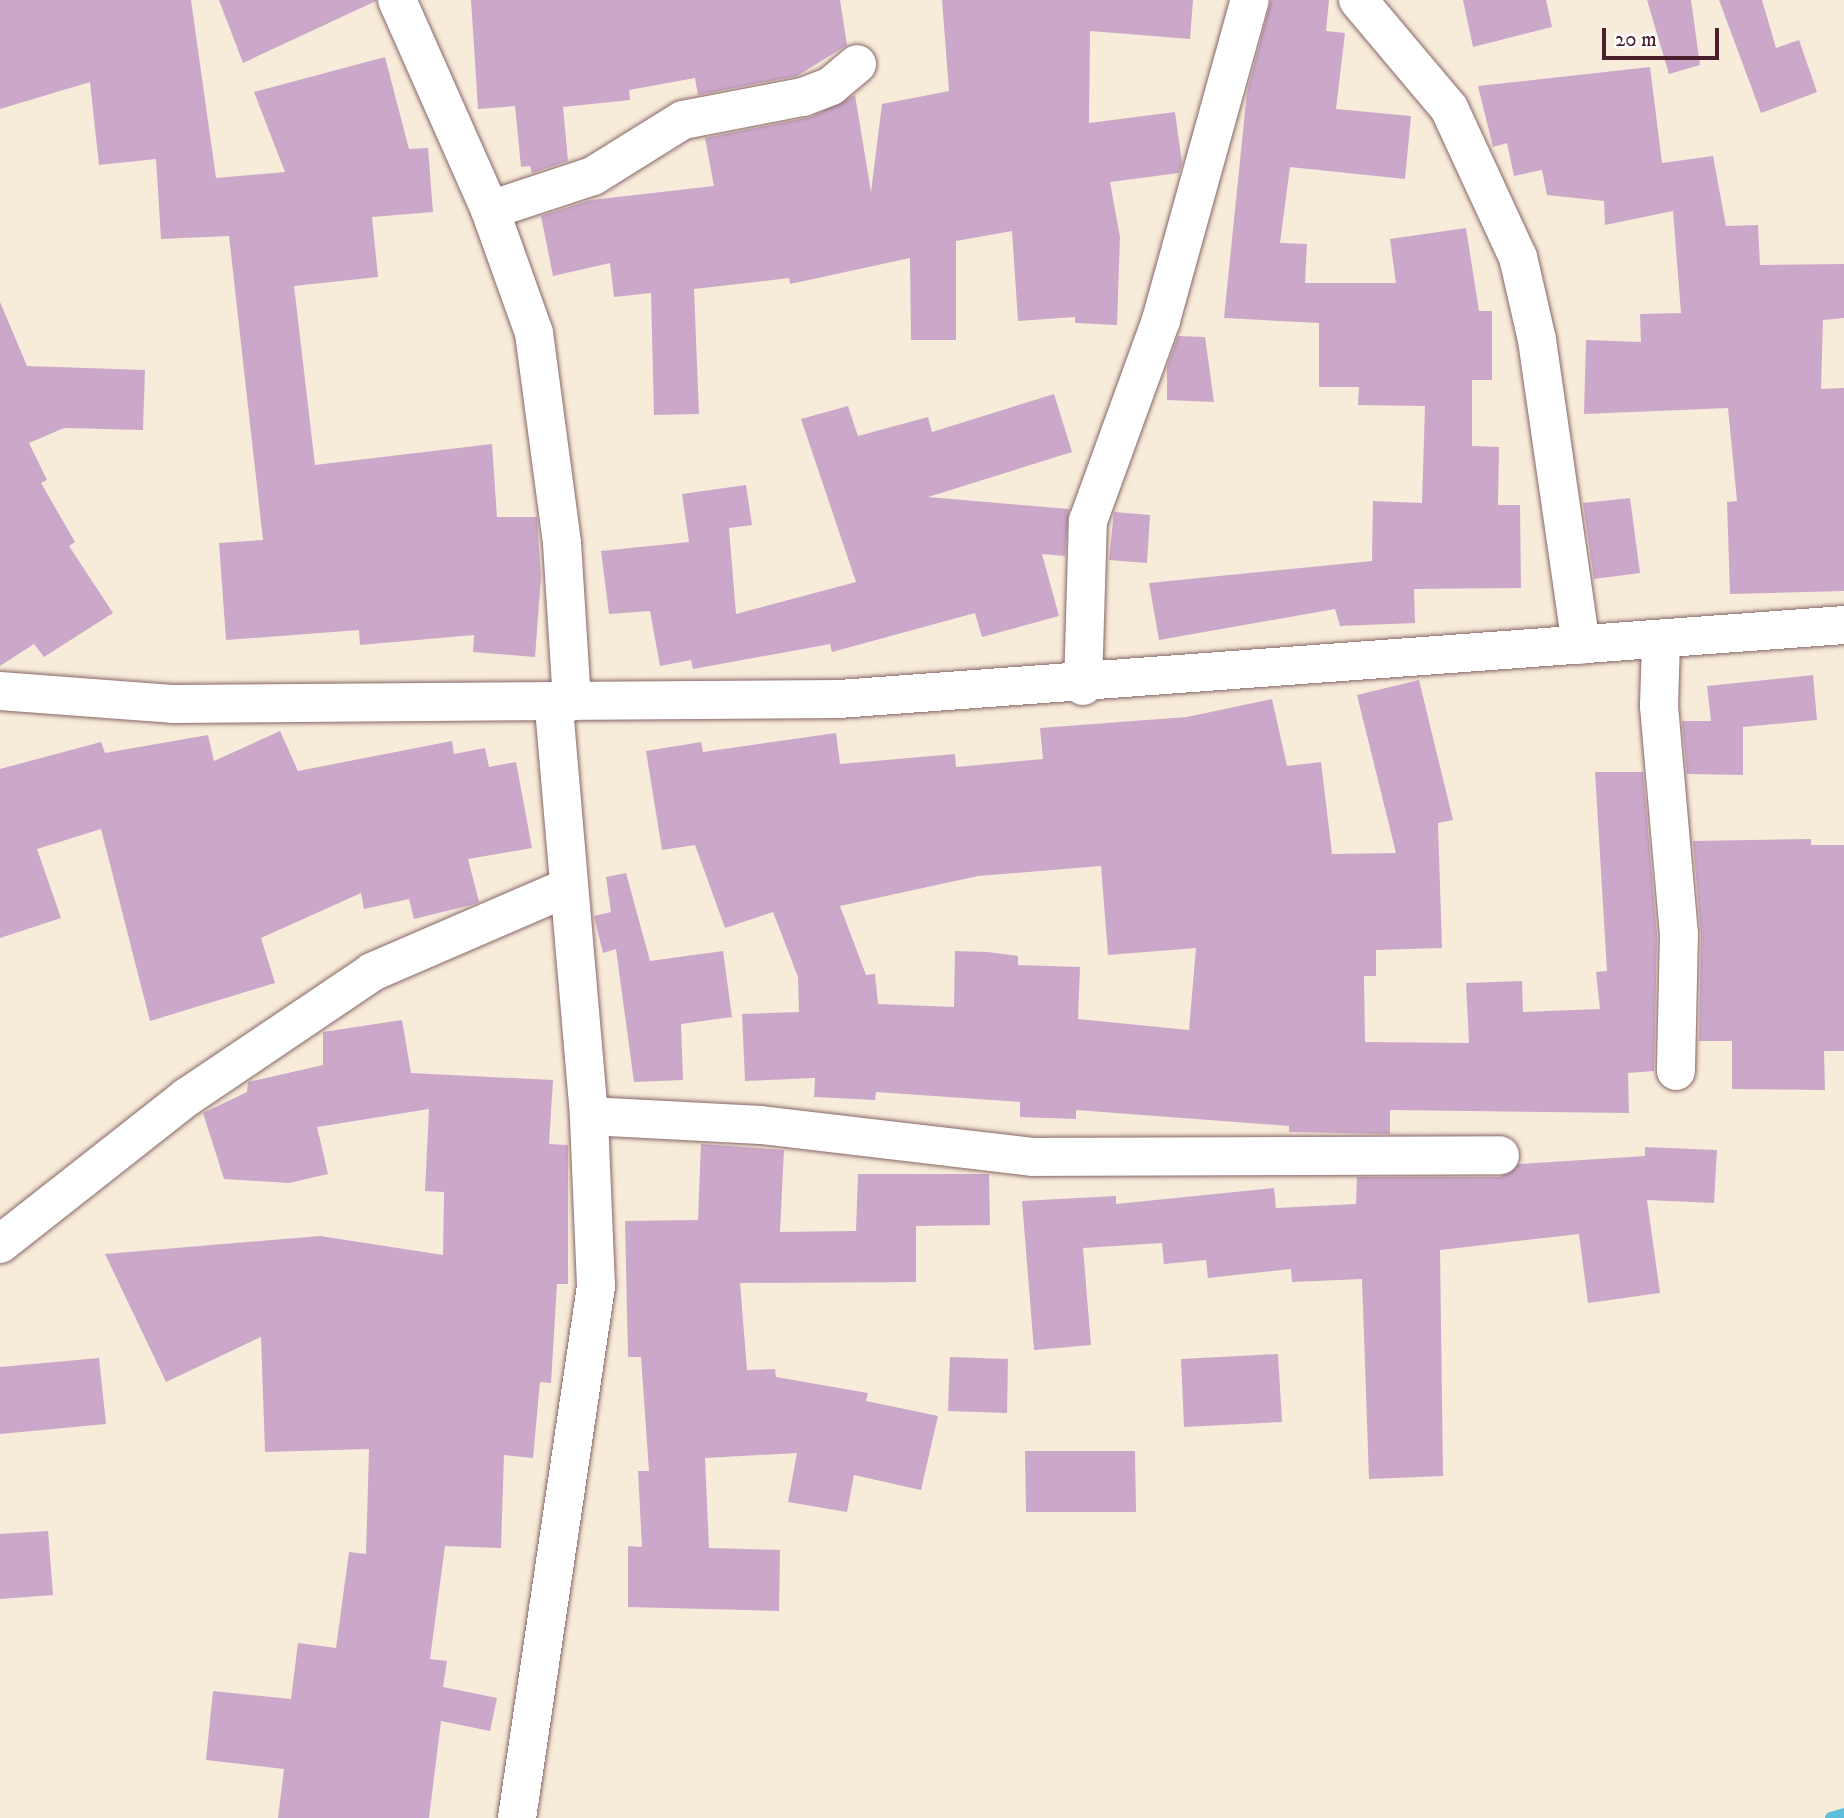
<!DOCTYPE html>
<style>
body{margin:0}
#map{position:relative;width:1844px;height:1818px;overflow:hidden;background:#f7ebd9;font-family:"IM FELL DW Pica",serif}
div>[style]{position:absolute}
[style*='--x']{left:calc(var(--x)*1px);top:calc(var(--y)*1px);width:calc(var(--w)*1px);rotate:calc(var(--a)*1deg)}
.stream>*{height:12px;margin:-6px;padding:0 6px;transform-origin:6px;border-radius:6px;background:#5ebfdd}
.building>*{inset:0;background:#cba8ca}
.roads{filter:drop-shadow(0 0 2px #876668) drop-shadow(0 0 2px #876668)}
.minor>*{height:38px;margin:-19px;padding:0 19px;transform-origin:19px;border-radius:19px;background:#fff}
.major>*{height:38px;margin:-19px;padding:0 19px;transform-origin:19px;border-radius:19px;background:#fff}
span{translate:-50% -50%;white-space:nowrap;text-align:center;line-height:1.15;-webkit-text-stroke:5px #fff;paint-order:stroke}
.scale{position:absolute;left:1602px;top:28px;width:117px;height:32px;box-sizing:border-box;border:4px solid #4a1f2b;border-top:0;padding-left:9px;font-size:21px;line-height:24px;white-space:nowrap;color:#4a1f2b;-webkit-text-stroke:5px #fff;paint-order:stroke}
</style>
<div id="map">
<div class="stream">
<div style="--x:1831;--y:1818;--w:14;--a:-17"></div>
</div>
<div class="building">
<div style="clip-path:polygon(0 0,191px 0,216px 178px,285px 172px,254px 92px,385px 57px,409px 149px,428px 148px,433px 212px,372px 217px,378px 277px,294px 286px,315px 465px,492px 444px,497px 517px,537px 517px,541px 577px,535px 657px,473px 652px,474px 635px,360px 645px,359px 630px,226px 640px,219px 543px,263px 540px,229px 236px,161px 239px,156px 159px,99px 165px,90px 82px,0 109px)"></div>
<div style="clip-path:polygon(219px 0,376px 0,376px 1px,243px 63px)"></div>
<div style="clip-path:polygon(471px 0,840px 0,847px 45px,797px 76px,698px 95px,695px 78px,629px 90px,630px 100px,563px 107px,568px 161px,532px 173px,530px 166px,521px 167px,515px 106px,478px 109px)"></div>
<div style="clip-path:polygon(942px 0,1193px 0,1190px 39px,1090px 31px,1089px 123px,1175px 112px,1182px 163px,1179px 173px,1110px 182px,1120px 237px,1117px 325px,1075px 323px,1075px 317px,1018px 321px,1012px 231px,956px 241px,956px 340px,911px 340px,910px 258px,790px 284px,789px 278px,694px 289px,699px 414px,654px 415px,651px 293px,614px 297px,610px 263px,553px 276px,541px 216px,591px 200px,714px 186px,705px 138px,811px 117px,855px 95px,871px 192px,882px 104px,949px 91px)"></div>
<div style="clip-path:polygon(1271px 0,1329px 0,1326px 31px,1345px 33px,1336px 109px,1411px 116px,1405px 179px,1290px 167px,1280px 243px,1307px 244px,1305px 283px,1396px 283px,1390px 239px,1466px 228px,1479px 311px,1492px 311px,1492px 380px,1472px 380px,1472px 446px,1499px 447px,1498px 505px,1520px 505px,1521px 588px,1414px 589px,1415px 623px,1340px 626px,1335px 609px,1159px 640px,1149px 583px,1372px 561px,1373px 501px,1422px 503px,1425px 406px,1358px 405px,1359px 387px,1319px 387px,1319px 323px,1224px 318px,1247px 92px)"></div>
<div style="clip-path:polygon(1463px 0,1546px 0,1552px 27px,1473px 47px)"></div>
<div style="clip-path:polygon(1647px 0,1691px 0,1700px 65px,1669px 74px)"></div>
<div style="clip-path:polygon(1719px 0,1762px 0,1776px 48px,1799px 40px,1817px 92px,1761px 113px)"></div>
<div style="clip-path:polygon(1650px 67px,1662px 163px,1713px 156px,1726px 226px,1758px 225px,1760px 265px,1844px 264px,1844px 318px,1823px 320px,1821px 389px,1844px 388px,1844px 591px,1730px 594px,1727px 502px,1737px 501px,1728px 408px,1584px 414px,1586px 340px,1641px 342px,1640px 314px,1681px 313px,1673px 211px,1605px 225px,1604px 201px,1547px 195px,1542px 170px,1514px 176px,1507px 143px,1493px 147px,1478px 86px)"></div>
<div style="clip-path:polygon(0 302px,27px 366px,145px 370px,143px 430px,64px 428px,29px 443px,47px 480px,41px 483px,75px 542px,69px 546px,113px 613px,44px 657px,34px 644px,0 666px)"></div>
<div style="clip-path:polygon(1178px 336px,1205px 337px,1214px 402px,1167px 400px,1167px 367px)"></div>
<div style="clip-path:polygon(1054px 394px,1072px 452px,928px 497px,1069px 509px,1065px 556px,1042px 554px,1059px 616px,982px 637px,975px 613px,832px 652px,830px 644px,693px 669px,691px 660px,660px 666px,650px 611px,609px 614px,601px 551px,689px 542px,682px 494px,746px 485px,752px 525px,729px 528px,736px 614px,856px 582px,801px 419px,848px 406px,858px 436px,928px 417px,932px 432px)"></div>
<div style="clip-path:polygon(1630px 498px,1640px 573px,1594px 579px,1583px 503px)"></div>
<div style="clip-path:polygon(1114px 512px,1150px 515px,1147px 563px,1109px 560px)"></div>
<div style="clip-path:polygon(1813px 675px,1817px 720px,1743px 727px,1743px 775px,1687px 774px,1682px 721px,1711px 721px,1707px 686px)"></div>
<div style="clip-path:polygon(evenodd,1419px 680px,1453px 820px,1438px 823px,1442px 948px,1376px 950px,1376px 976px,1364px 976px,1365px 1042px,1469px 1043px,1466px 983px,1522px 981px,1523px 1012px,1600px 1009px,1596px 972px,1607px 971px,1595px 772px,1643px 772px,1657px 935px,1654px 1071px,1628px 1073px,1629px 1113px,1390px 1110px,1390px 1134px,1289px 1132px,1289px 1126px,1076px 1110px,1076px 1119px,1020px 1117px,1020px 1102px,876px 1092px,875px 1100px,814px 1097px,815px 1078px,745px 1081px,742px 1014px,799px 1012px,798px 977px,773px 912px,725px 928px,695px 845px,662px 850px,646px 751px,701px 742px,703px 752px,836px 733px,840px 764px,955px 754px,956px 767px,1043px 759px,1040px 728px,1187px 717px,1272px 699px,1287px 766px,1321px 762px,1332px 854px,1396px 853px,1357px 695px,1419px 680px,1101px 866px,1108px 955px,1196px 948px,1189px 1030px,1078px 1019px,1080px 967px,1018px 965px,1018px 956px,988px 952px,955px 951px,954px 1007px,878px 1004px,875px 974px,866px 975px,840px 906px,978px 876px,1101px 866px)"></div>
<div style="clip-path:polygon(280px 731px,298px 771px,452px 741px,454px 754px,485px 748px,489px 767px,516px 762px,532px 848px,468px 859px,479px 902px,471px 905px,414px 919px,409px 899px,364px 909px,361px 893px,261px 938px,275px 983px,150px 1021px,101px 829px,37px 849px,61px 918px,0 938px,0 769px,101px 742px,105px 753px,208px 735px,214px 761px)"></div>
<div style="clip-path:polygon(1811px 839px,1811px 845px,1844px 845px,1844px 1051px,1824px 1051px,1825px 1090px,1732px 1089px,1732px 1041px,1699px 1041px,1701px 934px,1693px 841px)"></div>
<div style="clip-path:polygon(626px 873px,650px 961px,723px 951px,732px 1017px,681px 1024px,683px 1080px,634px 1082px,616px 949px,603px 953px,594px 916px,611px 912px,606px 877px)"></div>
<div style="clip-path:polygon(402px 1020px,411px 1073px,553px 1080px,549px 1144px,568px 1145px,568px 1284px,557px 1284px,551px 1383px,540px 1382px,533px 1458px,504px 1455px,501px 1548px,445px 1546px,430px 1659px,447px 1661px,443px 1687px,497px 1698px,490px 1731px,441px 1721px,429px 1818px,278px 1818px,284px 1769px,206px 1760px,213px 1691px,291px 1699px,298px 1643px,336px 1648px,349px 1552px,366px 1554px,369px 1449px,265px 1452px,261px 1337px,166px 1382px,105px 1254px,320px 1236px,443px 1255px,444px 1192px,425px 1191px,429px 1109px,317px 1127px,328px 1174px,289px 1183px,224px 1179px,203px 1113px,247px 1092px,248px 1082px,323px 1065px,323px 1032px)"></div>
<div style="clip-path:polygon(701px 1144px,784px 1150px,780px 1232px,856px 1231px,858px 1174px,989px 1174px,990px 1225px,916px 1226px,916px 1282px,740px 1283px,747px 1370px,775px 1369px,776px 1377px,868px 1393px,866px 1401px,938px 1416px,921px 1490px,854px 1475px,847px 1512px,788px 1502px,797px 1453px,705px 1458px,709px 1548px,780px 1550px,779px 1611px,628px 1607px,628px 1546px,642px 1547px,638px 1471px,649px 1471px,641px 1357px,628px 1357px,625px 1221px,698px 1220px)"></div>
<div style="clip-path:polygon(1645px 1147px,1717px 1150px,1714px 1203px,1647px 1200px,1660px 1293px,1588px 1303px,1579px 1234px,1440px 1250px,1443px 1476px,1369px 1479px,1362px 1279px,1292px 1282px,1291px 1269px,1208px 1278px,1206px 1260px,1164px 1264px,1162px 1243px,1083px 1248px,1091px 1345px,1034px 1350px,1022px 1201px,1116px 1196px,1116px 1204px,1274px 1188px,1276px 1208px,1356px 1204px,1357px 1177px,1500px 1177px,1519px 1164px,1645px 1156px)"></div>
<div style="clip-path:polygon(1278px 1354px,1282px 1422px,1184px 1427px,1181px 1359px)"></div>
<div style="clip-path:polygon(950px 1357px,1008px 1359px,1007px 1413px,948px 1411px)"></div>
<div style="clip-path:polygon(99px 1358px,106px 1424px,0 1434px,0 1367px)"></div>
<div style="clip-path:polygon(1025px 1451px,1135px 1451px,1136px 1512px,1026px 1512px)"></div>
<div style="clip-path:polygon(48px 1531px,53px 1595px,0 1599px,0 1534px)"></div>
</div>
<div class="roads">
<div class="minor">
<div style="--x:397;--y:0;--w:230;--a:66.1"></div>
<div style="--x:490;--y:210;--w:131;--a:70.3"></div>
<div style="--x:534;--y:333;--w:212;--a:82.4"></div>
<div style="--x:562;--y:543;--w:159;--a:86.4"></div>
<div style="--x:1358;--y:0;--w:141;--a:49.9"></div>
<div style="--x:1449;--y:108;--w:164;--a:65.2"></div>
<div style="--x:1518;--y:257;--w:85;--a:77.1"></div>
<div style="--x:1537;--y:340;--w:308;--a:81.8"></div>
<div style="--x:490;--y:210;--w:108;--a:-18.3"></div>
<div style="--x:593;--y:176;--w:106;--a:-31.9"></div>
<div style="--x:683;--y:120;--w:122;--a:-10.9"></div>
<div style="--x:803;--y:97;--w:30;--a:-21"></div>
<div style="--x:831;--y:86;--w:34;--a:-40"></div>
<div style="--x:1661;--y:642;--w:64;--a:91.8"></div>
<div style="--x:1659;--y:706;--w:229;--a:85"></div>
<div style="--x:1679;--y:934;--w:137;--a:91.3"></div>
<div style="--x:1083;--y:686;--w:165;--a:-88.3"></div>
<div style="--x:1088;--y:521;--w:214;--a:-70"></div>
<div style="--x:1161;--y:320;--w:332;--a:-74.5"></div>
<div style="--x:589;--y:1116;--w:172;--a:3"></div>
<div style="--x:761;--y:1125;--w:273;--a:6.7"></div>
<div style="--x:1032;--y:1157;--w:468;--a:-0.2"></div>
<div style="--x:0;--y:1244;--w:238;--a:-38.2"></div>
<div style="--x:187;--y:1097;--w:223;--a:-34"></div>
<div style="--x:372;--y:972;--w:214;--a:-23.4"></div>
<div style="--x:517;--y:1818;--w:538;--a:-81.55"></div>
<div style="--x:596;--y:1286;--w:170;--a:-92.4"></div>
<div style="--x:589;--y:1116;--w:412;--a:-94.9"></div>
</div>
<div class="major">
<div style="--x:0;--y:691;--w:172;--a:4.3"></div>
<div style="--x:172;--y:704;--w:667;--a:-0.43"></div>
<div style="--x:839;--y:699;--w:1008;--a:-4.21"></div>
</div>
</div>
<div class="scale">20 m</div>
</div>
